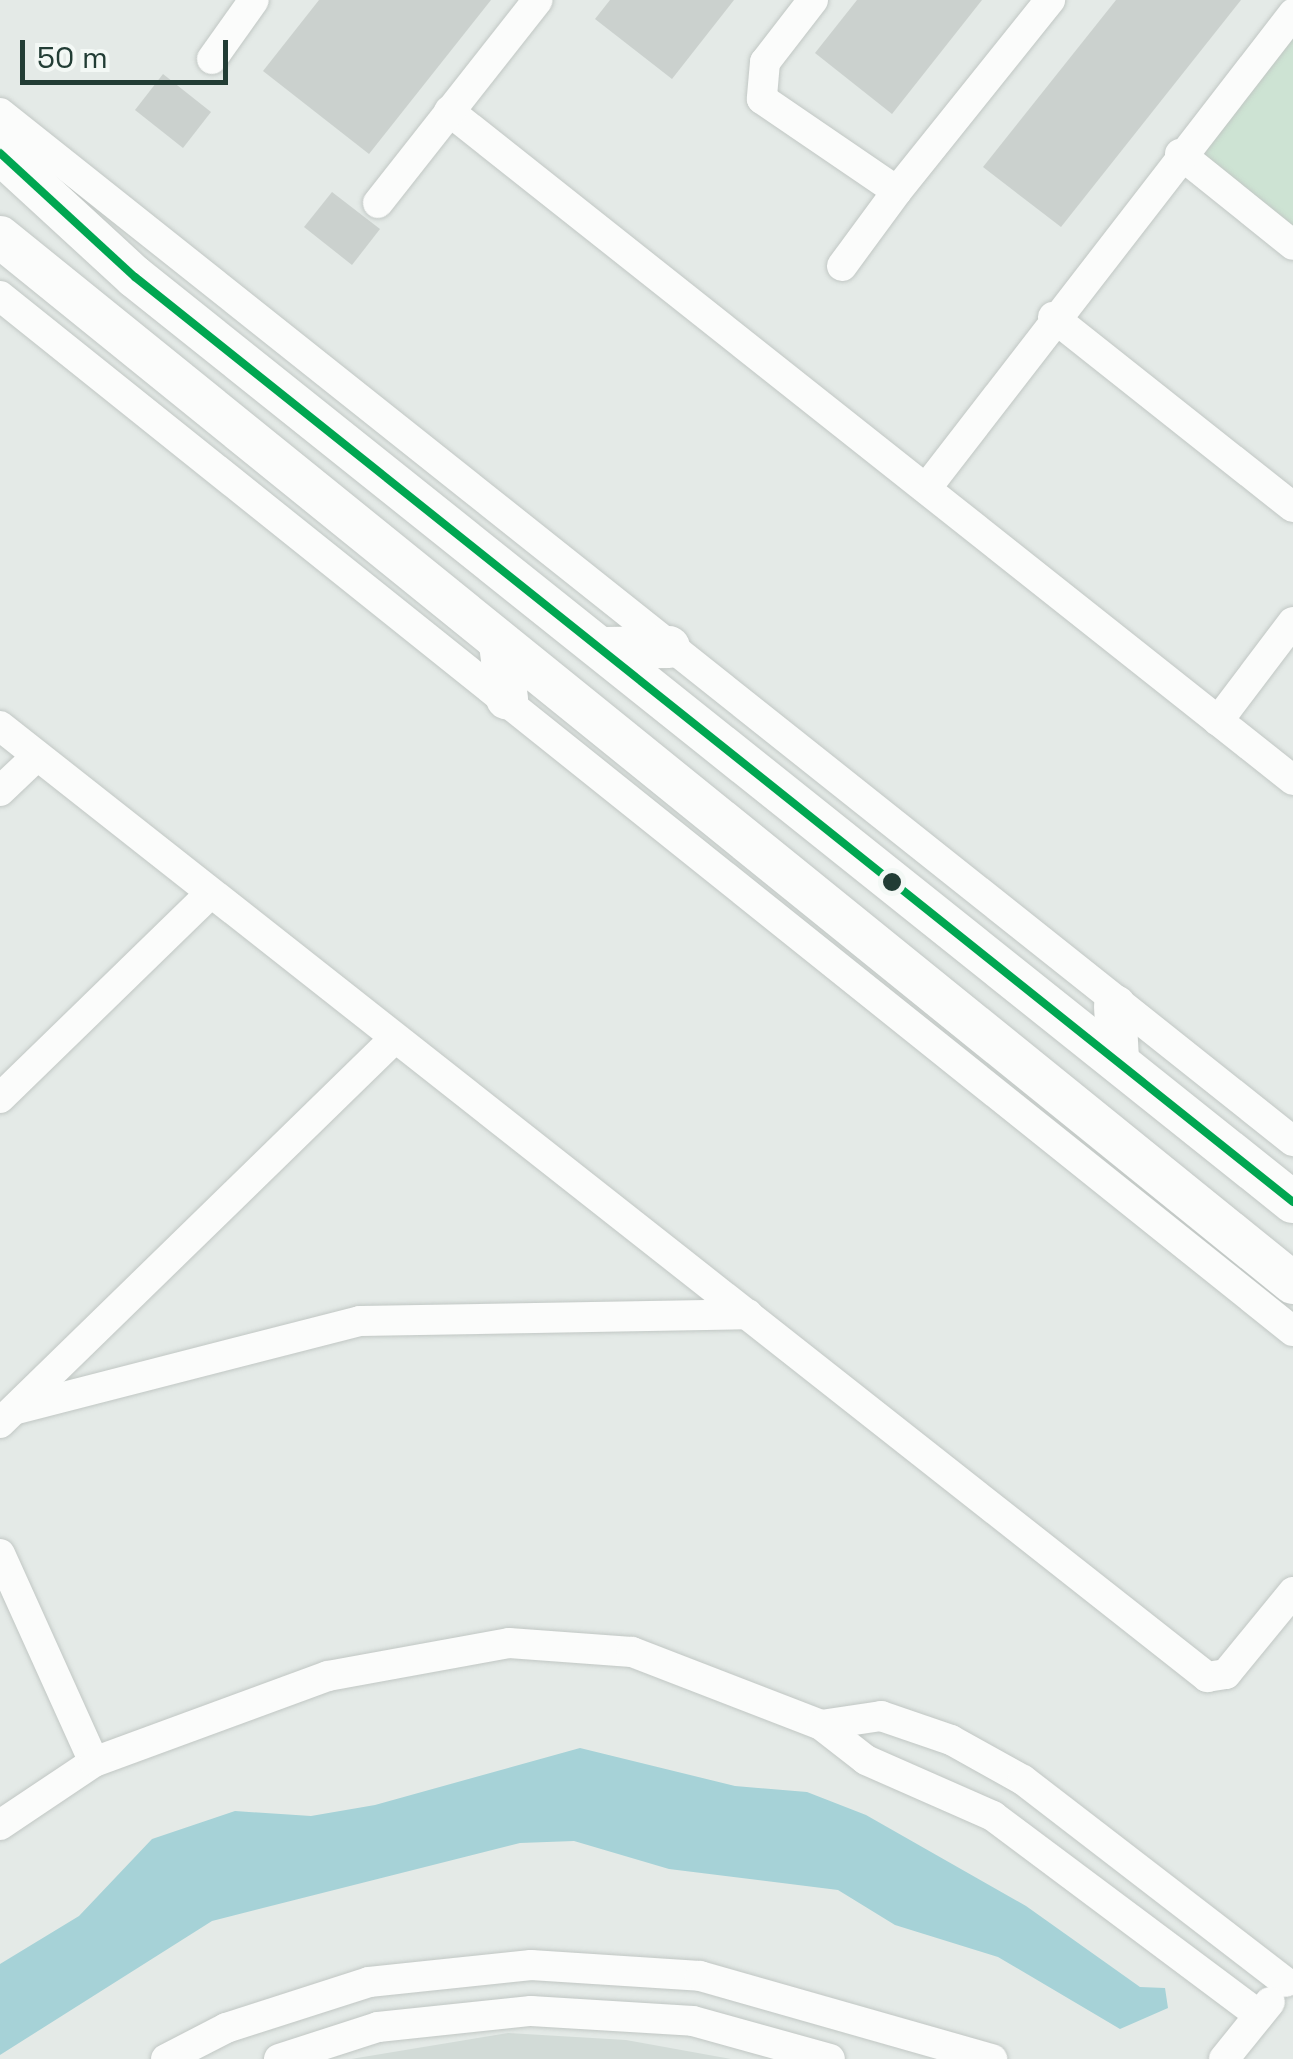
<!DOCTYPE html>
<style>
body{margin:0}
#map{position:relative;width:1293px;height:2059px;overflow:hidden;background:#e4eae7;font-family:"Space Grotesk",sans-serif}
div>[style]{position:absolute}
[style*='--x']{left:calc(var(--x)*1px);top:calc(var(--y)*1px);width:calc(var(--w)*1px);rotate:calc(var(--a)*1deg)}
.built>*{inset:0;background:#d2dbd7}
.green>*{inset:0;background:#cde3d3}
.water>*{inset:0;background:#a6d2d7}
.building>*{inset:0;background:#cbd1ce}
.roads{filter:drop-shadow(0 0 2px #c1c7c4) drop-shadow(0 0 2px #c1c7c4)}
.street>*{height:30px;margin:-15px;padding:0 15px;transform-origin:15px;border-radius:15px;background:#fbfcfb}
.secondary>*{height:42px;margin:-21px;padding:0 21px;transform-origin:21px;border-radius:21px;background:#fbfcfb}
.bus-1>*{height:8px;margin:-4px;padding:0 4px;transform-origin:4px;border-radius:4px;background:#00a651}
.dots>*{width:28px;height:28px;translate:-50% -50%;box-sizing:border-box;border:5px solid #f3f8f5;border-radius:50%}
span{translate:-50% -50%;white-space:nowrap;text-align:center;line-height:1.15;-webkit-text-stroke:8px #f3f8f5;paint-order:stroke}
.scale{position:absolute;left:20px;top:40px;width:208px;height:45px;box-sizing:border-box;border:5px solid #223d35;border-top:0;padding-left:12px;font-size:30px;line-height:35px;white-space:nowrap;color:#223d35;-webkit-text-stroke:8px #f3f8f5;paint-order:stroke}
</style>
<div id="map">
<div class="built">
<div style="clip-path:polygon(508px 2033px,626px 2040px,731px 2059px,351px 2059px)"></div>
</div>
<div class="green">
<div style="clip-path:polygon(1293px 28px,1293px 234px,1203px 154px)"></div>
</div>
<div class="water">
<div style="clip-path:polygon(580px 1748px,735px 1786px,807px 1792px,866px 1815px,1026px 1906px,1140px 1987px,1165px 1988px,1168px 2008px,1120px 2029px,998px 1957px,895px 1925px,838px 1890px,669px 1869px,574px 1841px,520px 1843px,212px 1921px,0 2055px,0 1964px,79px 1916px,152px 1839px,235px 1811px,311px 1816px,375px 1805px)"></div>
</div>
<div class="building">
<div style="clip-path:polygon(319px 0,491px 0,369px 154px,263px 71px)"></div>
<div style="clip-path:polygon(610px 0,734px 0,672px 79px,595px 19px)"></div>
<div style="clip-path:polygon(857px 0,982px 0,892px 114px,815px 53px)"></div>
<div style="clip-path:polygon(1116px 0,1241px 0,1061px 227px,983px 167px)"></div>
<div style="clip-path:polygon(163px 74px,211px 112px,183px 148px,135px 110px)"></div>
<div style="clip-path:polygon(332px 192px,380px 229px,352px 265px,304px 227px)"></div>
</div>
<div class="roads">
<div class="street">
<div style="--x:813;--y:0;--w:78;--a:127.7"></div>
<div style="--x:765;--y:62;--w:37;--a:95"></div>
<div style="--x:762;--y:99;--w:163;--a:34.3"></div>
<div style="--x:897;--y:191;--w:245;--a:-51.3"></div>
<div style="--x:212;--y:59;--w:72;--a:-54.6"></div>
<div style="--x:449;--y:111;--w:1077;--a:38.4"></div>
<div style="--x:0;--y:113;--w:1652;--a:38.49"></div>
<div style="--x:1180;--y:154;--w:145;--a:38.8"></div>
<div style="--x:378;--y:203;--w:258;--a:-51.8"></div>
<div style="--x:842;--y:266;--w:93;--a:-53.7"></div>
<div style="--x:0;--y:296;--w:1656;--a:38.68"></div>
<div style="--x:1053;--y:317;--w:306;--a:38.4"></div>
<div style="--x:928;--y:486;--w:597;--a:-52.29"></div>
<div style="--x:1218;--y:721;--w:124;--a:-52.9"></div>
<div style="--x:0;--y:726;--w:1537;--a:38.23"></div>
<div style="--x:1207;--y:1677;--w:19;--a:-9"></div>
<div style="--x:1226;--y:1674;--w:106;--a:-50.7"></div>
<div style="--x:0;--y:791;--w:51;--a:-43.4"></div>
<div style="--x:0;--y:1098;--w:290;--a:-44.2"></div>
<div style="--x:17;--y:1409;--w:354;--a:-14.4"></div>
<div style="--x:360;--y:1321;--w:388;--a:-1"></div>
<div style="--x:0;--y:1423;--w:549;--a:-44.26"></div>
<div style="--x:0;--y:1554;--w:228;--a:65.7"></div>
<div style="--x:0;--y:1825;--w:113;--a:-33.8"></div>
<div style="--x:94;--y:1762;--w:249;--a:-20.2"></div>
<div style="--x:328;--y:1676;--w:184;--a:-10.3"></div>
<div style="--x:509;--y:1643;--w:123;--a:4.2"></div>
<div style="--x:632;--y:1652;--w:203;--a:21.1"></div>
<div style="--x:1259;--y:2015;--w:332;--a:-143.2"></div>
<div style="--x:993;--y:1816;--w:139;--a:-156.2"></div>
<div style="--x:866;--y:1760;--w:57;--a:-142.1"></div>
<div style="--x:821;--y:1725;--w:61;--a:-8.5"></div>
<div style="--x:881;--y:1716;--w:74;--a:18.9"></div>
<div style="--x:951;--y:1740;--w:82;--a:29.1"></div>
<div style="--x:1023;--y:1780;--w:331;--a:37.6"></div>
<div style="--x:166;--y:2059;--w:68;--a:-27.3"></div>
<div style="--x:226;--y:2028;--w:150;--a:-17.8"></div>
<div style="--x:369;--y:1982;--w:163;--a:-6"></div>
<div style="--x:531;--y:1965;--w:169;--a:3.7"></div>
<div style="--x:700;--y:1976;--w:304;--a:15.9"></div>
<div style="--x:279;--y:2059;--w:104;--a:-17.9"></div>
<div style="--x:378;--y:2027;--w:154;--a:-6"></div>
<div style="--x:531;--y:2011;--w:162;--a:3.5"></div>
<div style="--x:693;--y:2021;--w:142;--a:15.5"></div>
<div style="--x:1224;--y:2059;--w:73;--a:-51.1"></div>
</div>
<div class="secondary">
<div style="--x:0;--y:153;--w:183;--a:42.6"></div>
<div style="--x:135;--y:277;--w:1482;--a:38.62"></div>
<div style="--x:0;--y:237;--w:1663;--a:38.97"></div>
<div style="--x:500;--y:644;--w:55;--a:82.7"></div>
<div style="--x:605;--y:648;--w:64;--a:-0.9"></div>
<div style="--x:1115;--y:1006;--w:54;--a:86.8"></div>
</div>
</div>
<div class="bus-1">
<div style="--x:0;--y:153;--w:183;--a:42.6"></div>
<div style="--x:135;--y:277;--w:1482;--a:38.62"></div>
</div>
<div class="dots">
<div style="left:892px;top:882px;background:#223d35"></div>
</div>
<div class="scale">50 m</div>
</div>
